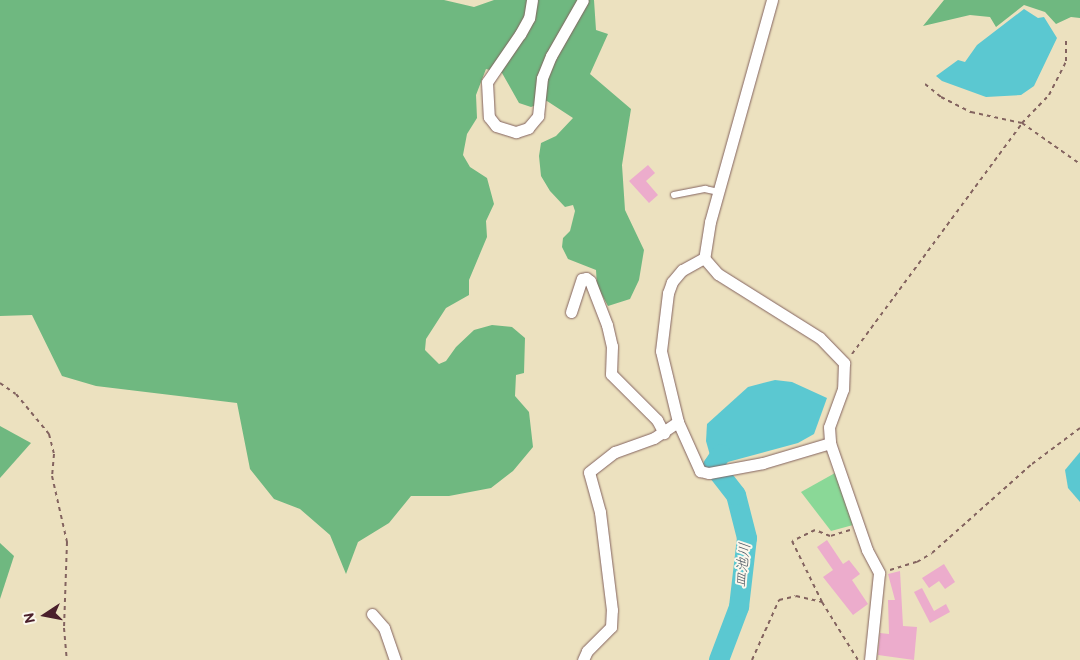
<!DOCTYPE html>
<meta charset="utf-8">
<style>
body{margin:0}
#map{position:relative;width:1080px;height:660px;overflow:hidden;background:#ece1bf;font-family:"Balsamiq Sans","Klee One",sans-serif}
div>[style]{position:absolute}
[style*='--x']{left:calc(var(--x)*1px);top:calc(var(--y)*1px);width:calc(var(--w)*1px);rotate:calc(var(--a)*1deg)}
.green>*{inset:0;background:#8ad897}
.forest>*{inset:0;background:#6fb880}
.water>*{inset:0;background:#5bc8d1}
.river>*{height:20px;margin:-10px;padding:0 10px;transform-origin:10px;border-radius:10px;background:#5bc8d1}
.building>*{inset:0;background:#ecaccc}
.path>*{height:2px;margin-top:-1px;transform-origin:0;background:repeating-linear-gradient(90deg,#83635f 0 4px,transparent 0 8px)}
.roads{filter:drop-shadow(0 0 1px #83635f) drop-shadow(0 0 1px #83635f)}
.service>*{height:5.5px;margin:-2.75px;padding:0 2.75px;transform-origin:2.75px;border-radius:2.75px;background:#fff}
.minor>*{height:11px;margin:-5.5px;padding:0 5.5px;transform-origin:5.5px;border-radius:5.5px;background:#fff}
span{translate:-50% -50%;white-space:nowrap;text-align:center;line-height:1.15;-webkit-text-stroke:4px #fbf7ec;paint-order:stroke}
.water-label{font-size:15px;color:#505a65;font-style:italic}
.north{position:absolute;left:20px;top:590px;width:50px;height:50px;-webkit-text-stroke:4px #fbf7ec;paint-order:stroke;rotate:259deg;font-size:14px;font-weight:700;line-height:20px;text-align:center;color:#4a1f2b}
.north::after{content:'';display:block;margin:auto;width:18px;height:22px;background:#4a1f2b;clip-path:polygon(50% 0,100% 100%,50% 72%,0 100%)}
</style>
<div id="map">
<div class="green">
<div style="clip-path:polygon(835px 473px,853px 525px,831px 531px,801px 492px)"></div>
</div>
<div class="forest">
<div style="clip-path:polygon(0 0,444px 0,474px 7px,494px 0,594px 0,596px 30px,608px 34px,590px 74px,631px 109px,622px 165px,625px 210px,644px 250px,639px 280px,630px 299px,608px 306px,597px 286px,596px 270px,568px 259px,562px 247px,563px 238px,570px 231px,575px 211px,573px 205px,565px 207px,550px 191px,541px 176px,539px 156px,541px 143px,556px 136px,573px 118px,547px 101px,531px 107px,519px 103px,502px 73px,486px 69px,476px 95px,477px 118px,467px 134px,463px 155px,470px 167px,487px 178px,494px 204px,486px 221px,487px 237px,469px 280px,469px 295px,446px 308px,426px 339px,425px 350px,439px 364px,446px 361px,456px 347px,474px 330px,492px 325px,512px 327px,525px 338px,524px 373px,516px 375px,515px 396px,529px 412px,533px 447px,513px 471px,491px 488px,449px 496px,411px 496px,389px 523px,358px 542px,346px 574px,330px 535px,300px 509px,274px 499px,250px 469px,237px 403px,96px 386px,62px 376px,32px 315px,0 316px)"></div>
<div style="clip-path:polygon(944px 0,1080px 0,1080px 18px,1071px 17px,1056px 24px,1045px 12px,1024px 5px,996px 27px,990px 17px,970px 15px,923px 26px)"></div>
<div style="clip-path:polygon(0 426px,31px 443px,0 478px)"></div>
<div style="clip-path:polygon(0 543px,14px 556px,0 599px)"></div>
</div>
<div class="water">
<div style="clip-path:polygon(1024px 9px,1038px 18px,1044px 17px,1057px 38px,1034px 86px,1021px 95px,986px 97px,942px 81px,936px 76px,958px 60px,965px 62px,977px 45px)"></div>
<div style="clip-path:polygon(775px 380px,792px 382px,827px 398px,814px 434px,798px 443px,713px 466px,706px 441px,707px 424px,748px 387px)"></div>
<div style="clip-path:polygon(1080px 452px,1080px 502px,1068px 488px,1065px 470px)"></div>
</div>
<div class="river">
<div style="--x:719;--y:660;--w:57;--a:-69.3"></div>
<div style="--x:739;--y:607;--w:69;--a:-83.4"></div>
<div style="--x:747;--y:538;--w:44;--a:-104.3"></div>
<div style="--x:736;--y:495;--w:37;--a:-128"></div>
<div style="--x:713;--y:466;--w:14;--a:-56"></div>
</div>
<div class="building">
<div style="clip-path:polygon(648px 165px,655px 173px,646px 181px,658px 195px,649px 203px,629px 181px)"></div>
<div style="clip-path:polygon(827px 540px,843px 564px,849px 560px,860px 574px,852px 580px,868px 604px,853px 615px,823px 577px,833px 570px,817px 547px)"></div>
<div style="clip-path:polygon(944px 564px,955px 582px,945px 589px,939px 581px,929px 588px,922px 578px)"></div>
<div style="clip-path:polygon(900px 571px,903px 626px,917px 627px,914px 660px,878px 655px,880px 633px,889px 634px,888px 600px,895px 600px,888px 574px)"></div>
<div style="clip-path:polygon(922px 588px,934px 611px,946px 604px,950px 612px,930px 623px,914px 592px)"></div>
</div>
<div class="path">
<div style="--x:925;--y:84;--w:21;--a:39"></div>
<div style="--x:941;--y:97;--w:34;--a:27"></div>
<div style="--x:971;--y:112;--w:52;--a:12.2"></div>
<div style="--x:1022;--y:123;--w:71;--a:35.3"></div>
<div style="--x:852;--y:354;--w:287;--a:-53.6"></div>
<div style="--x:1022;--y:123;--w:39;--a:-46"></div>
<div style="--x:1049;--y:95;--w:38;--a:-63"></div>
<div style="--x:1066;--y:61;--w:24;--a:-90"></div>
<div style="--x:0;--y:383;--w:19;--a:35"></div>
<div style="--x:16;--y:394;--w:52;--a:50.5"></div>
<div style="--x:49;--y:434;--w:21;--a:76"></div>
<div style="--x:54;--y:454;--w:22;--a:95"></div>
<div style="--x:52;--y:476;--w:68;--a:77.2"></div>
<div style="--x:67;--y:542;--w:86;--a:92"></div>
<div style="--x:64;--y:628;--w:32;--a:85"></div>
<div style="--x:850;--y:530;--w:21;--a:163"></div>
<div style="--x:830;--y:536;--w:16;--a:-158"></div>
<div style="--x:815;--y:530;--w:25;--a:154"></div>
<div style="--x:792;--y:541;--w:68;--a:63.8"></div>
<div style="--x:822;--y:602;--w:68;--a:58.2"></div>
<div style="--x:890;--y:570;--w:28;--a:-17"></div>
<div style="--x:917;--y:562;--w:17;--a:-31"></div>
<div style="--x:932;--y:553;--w:134;--a:-41.7"></div>
<div style="--x:1032;--y:464;--w:60;--a:-36.9"></div>
<div style="--x:752;--y:660;--w:66;--a:-65.8"></div>
<div style="--x:779;--y:600;--w:17;--a:-13"></div>
<div style="--x:796;--y:596;--w:27;--a:13"></div>
</div>
<div class="roads">
<div class="service">
<div style="--x:674;--y:195;--w:32;--a:-11"></div>
<div style="--x:705;--y:189;--w:14;--a:12"></div>
</div>
<div class="minor">
<div style="--x:532;--y:0;--w:18;--a:99"></div>
<div style="--x:529;--y:18;--w:18;--a:119"></div>
<div style="--x:520;--y:34;--w:58;--a:124.5"></div>
<div style="--x:487;--y:82;--w:35;--a:87"></div>
<div style="--x:489;--y:117;--w:11;--a:52"></div>
<div style="--x:496;--y:126;--w:21;--a:17"></div>
<div style="--x:516;--y:132;--w:13;--a:-18"></div>
<div style="--x:528;--y:128;--w:16;--a:-50"></div>
<div style="--x:538;--y:116;--w:38;--a:-84"></div>
<div style="--x:542;--y:78;--w:24;--a:-68"></div>
<div style="--x:551;--y:56;--w:64;--a:-60.3"></div>
<div style="--x:772;--y:0;--w:230;--a:105.6"></div>
<div style="--x:710;--y:222;--w:36;--a:99"></div>
<div style="--x:704;--y:258;--w:21;--a:49"></div>
<div style="--x:718;--y:274;--w:120;--a:32.1"></div>
<div style="--x:820;--y:338;--w:35;--a:46"></div>
<div style="--x:844;--y:363;--w:26;--a:92"></div>
<div style="--x:843;--y:389;--w:40;--a:110.2"></div>
<div style="--x:829;--y:427;--w:16;--a:86"></div>
<div style="--x:830;--y:443;--w:113;--a:70.9"></div>
<div style="--x:867;--y:550;--w:26;--a:62"></div>
<div style="--x:879;--y:573;--w:87;--a:95.9"></div>
<div style="--x:704;--y:258;--w:25;--a:151"></div>
<div style="--x:682;--y:270;--w:16;--a:130"></div>
<div style="--x:672;--y:282;--w:12;--a:110"></div>
<div style="--x:668;--y:293;--w:58;--a:96.9"></div>
<div style="--x:661;--y:351;--w:73;--a:76.5"></div>
<div style="--x:678;--y:422;--w:54;--a:65.8"></div>
<div style="--x:700;--y:471;--w:9;--a:13"></div>
<div style="--x:709;--y:473;--w:55;--a:-10.5"></div>
<div style="--x:763;--y:463;--w:70;--a:-16.6"></div>
<div style="--x:571;--y:312;--w:35;--a:-72"></div>
<div style="--x:582;--y:279;--w:4;--a:-14"></div>
<div style="--x:586;--y:278;--w:5;--a:37"></div>
<div style="--x:590;--y:281;--w:47;--a:68.9"></div>
<div style="--x:607;--y:325;--w:22;--a:77"></div>
<div style="--x:612;--y:346;--w:28;--a:92"></div>
<div style="--x:611;--y:374;--w:65;--a:45"></div>
<div style="--x:657;--y:420;--w:15;--a:62"></div>
<div style="--x:372;--y:614;--w:18;--a:49"></div>
<div style="--x:384;--y:628;--w:34;--a:71"></div>
<div style="--x:583;--y:660;--w:10;--a:-66"></div>
<div style="--x:587;--y:651;--w:34;--a:-45"></div>
<div style="--x:611;--y:627;--w:17;--a:-87"></div>
<div style="--x:612;--y:610;--w:99;--a:-97"></div>
<div style="--x:600;--y:512;--w:41;--a:-105.4"></div>
<div style="--x:589;--y:472;--w:33;--a:-38"></div>
<div style="--x:615;--y:452;--w:41;--a:-19.7"></div>
<div style="--x:654;--y:438;--w:29;--a:-34"></div>
</div>
</div>
<div class="water-label">
<span style="left:743px;top:565px;rotate:-84deg">皿池川</span>
</div>
<div class="north">N</div>
</div>
